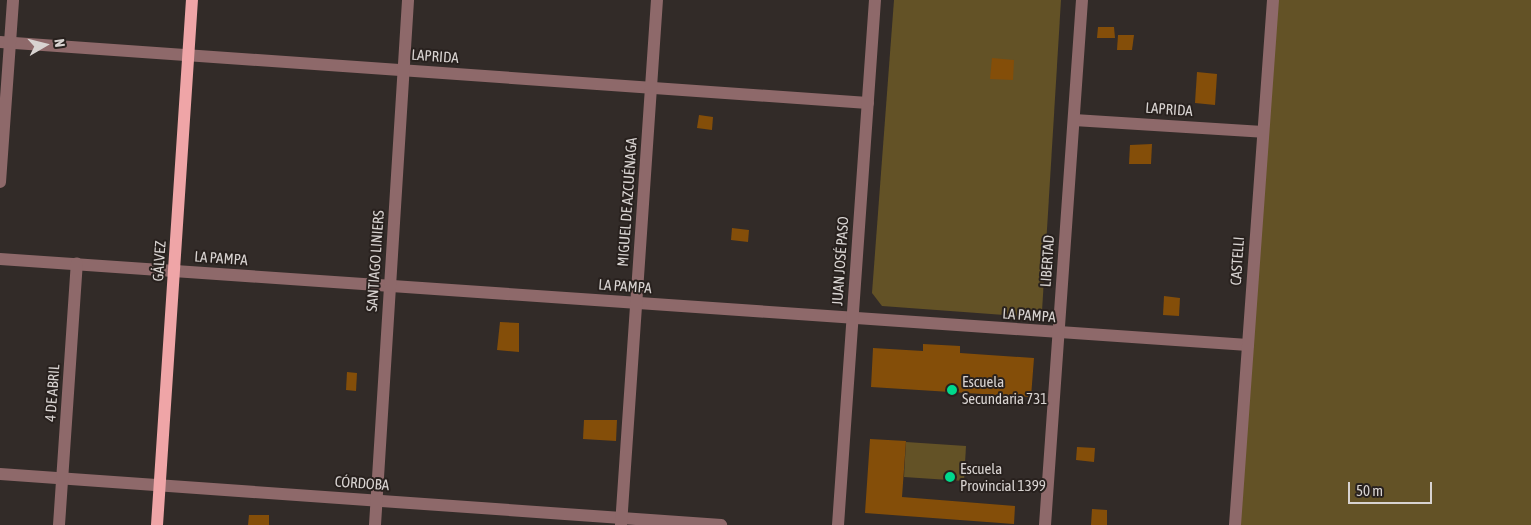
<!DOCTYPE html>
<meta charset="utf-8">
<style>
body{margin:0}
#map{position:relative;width:1531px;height:525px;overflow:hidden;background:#322b28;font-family:"Asap Condensed",sans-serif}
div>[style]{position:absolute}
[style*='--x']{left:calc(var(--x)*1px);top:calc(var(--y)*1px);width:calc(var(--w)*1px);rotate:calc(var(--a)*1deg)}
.green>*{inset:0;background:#635226}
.building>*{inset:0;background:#844e09}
.minor>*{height:12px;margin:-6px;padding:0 6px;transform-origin:6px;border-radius:6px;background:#8e696a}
.major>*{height:12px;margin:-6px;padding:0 6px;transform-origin:6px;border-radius:6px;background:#efa5a7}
.dots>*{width:14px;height:14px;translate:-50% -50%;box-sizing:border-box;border:2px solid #28211e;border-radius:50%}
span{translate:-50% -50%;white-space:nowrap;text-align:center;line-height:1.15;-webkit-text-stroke:4px #28211e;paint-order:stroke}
.street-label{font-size:15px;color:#d8d3d1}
.poi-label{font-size:15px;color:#d8d3d1}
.left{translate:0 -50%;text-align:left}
.north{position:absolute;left:20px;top:20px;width:50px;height:50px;-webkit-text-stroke:4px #28211e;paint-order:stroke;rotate:82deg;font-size:14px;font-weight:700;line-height:20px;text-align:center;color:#d8d3d1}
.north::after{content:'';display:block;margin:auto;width:18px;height:22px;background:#d8d3d1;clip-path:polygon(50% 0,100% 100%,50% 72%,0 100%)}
.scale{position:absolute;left:1348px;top:482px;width:84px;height:22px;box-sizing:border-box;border:2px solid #d8d3d1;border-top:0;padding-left:6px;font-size:15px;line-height:18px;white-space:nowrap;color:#d8d3d1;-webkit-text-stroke:4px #28211e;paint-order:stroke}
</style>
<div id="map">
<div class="green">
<div style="clip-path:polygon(894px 0,1061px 0,1042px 311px,1031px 317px,882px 306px,872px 293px)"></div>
<div style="clip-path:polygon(1273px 0,1531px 0,1531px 525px,1235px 525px)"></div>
<div style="clip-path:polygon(906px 442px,966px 446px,964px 481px,904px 477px)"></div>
</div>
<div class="building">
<div style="clip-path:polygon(1098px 27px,1114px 27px,1115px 38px,1097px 38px)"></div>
<div style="clip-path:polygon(1118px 35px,1134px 35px,1132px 50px,1117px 50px)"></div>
<div style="clip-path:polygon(992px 58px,1014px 60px,1013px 80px,990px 79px)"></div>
<div style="clip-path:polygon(1197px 72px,1217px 74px,1215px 105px,1195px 103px)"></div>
<div style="clip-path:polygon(699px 115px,713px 117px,712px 130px,697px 128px)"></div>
<div style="clip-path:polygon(1152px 144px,1151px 164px,1129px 164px,1130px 145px)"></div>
<div style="clip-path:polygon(732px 228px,749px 230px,748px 242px,731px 240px)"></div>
<div style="clip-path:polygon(1164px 296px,1180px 298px,1179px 316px,1163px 315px)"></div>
<div style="clip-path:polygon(500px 322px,519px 323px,519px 352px,497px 350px)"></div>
<div style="clip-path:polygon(923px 344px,960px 346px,960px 353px,1034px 358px,1031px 397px,871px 387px,873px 348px,923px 351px)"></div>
<div style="clip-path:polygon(347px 372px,357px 373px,356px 391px,346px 390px)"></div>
<div style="clip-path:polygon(584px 420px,617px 420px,616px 441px,583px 439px)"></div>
<div style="clip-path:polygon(870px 439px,906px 441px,902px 497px,1015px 506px,1014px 524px,865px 513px)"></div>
<div style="clip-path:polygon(1077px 447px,1095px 448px,1094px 462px,1076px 460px)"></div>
<div style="clip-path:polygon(1092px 509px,1107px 510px,1107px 525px,1091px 525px)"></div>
<div style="clip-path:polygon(249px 515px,269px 515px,269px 525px,248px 525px)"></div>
</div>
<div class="minor">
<div style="--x:0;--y:42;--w:870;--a:4.02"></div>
<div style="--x:1074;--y:120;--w:189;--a:3.6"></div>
<div style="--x:0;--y:182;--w:182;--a:-85.9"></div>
<div style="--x:0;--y:259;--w:1251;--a:3.94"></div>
<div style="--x:0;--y:474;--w:723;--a:4.05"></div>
<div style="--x:59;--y:525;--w:262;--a:-86.1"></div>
<div style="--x:375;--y:525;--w:526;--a:-86.4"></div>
<div style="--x:621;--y:525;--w:526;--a:-86.08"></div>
<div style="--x:838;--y:525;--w:526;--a:-85.97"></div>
<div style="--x:1045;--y:525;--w:526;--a:-85.97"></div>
<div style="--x:1235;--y:525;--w:526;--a:-85.86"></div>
</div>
<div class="major">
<div style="--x:157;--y:525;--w:526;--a:-86.19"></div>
</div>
<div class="dots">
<div style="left:952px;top:390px;background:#00d98c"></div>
<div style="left:950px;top:477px;background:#00d98c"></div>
</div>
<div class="street-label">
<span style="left:435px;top:56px;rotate:4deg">LAPRIDA</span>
<span style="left:1169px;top:109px;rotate:4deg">LAPRIDA</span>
<span style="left:627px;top:202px;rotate:-86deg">MIGUEL DE AZCUÉNAGA</span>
<span style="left:221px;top:258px;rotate:4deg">LA PAMPA</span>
<span style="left:159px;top:261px;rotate:-86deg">GÁLVEZ</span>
<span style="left:375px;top:261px;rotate:-86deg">SANTIAGO LINIERS</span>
<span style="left:840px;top:261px;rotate:-86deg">JUAN JOSÉ PASO</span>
<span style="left:1047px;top:261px;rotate:-86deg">LIBERTAD</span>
<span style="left:1237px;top:261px;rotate:-86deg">CASTELLI</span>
<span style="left:625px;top:286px;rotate:4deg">LA PAMPA</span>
<span style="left:1029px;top:315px;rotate:4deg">LA PAMPA</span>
<span style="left:52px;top:393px;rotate:-86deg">4 DE ABRIL</span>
<span style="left:362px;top:483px;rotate:4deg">CÓRDOBA</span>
</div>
<div class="poi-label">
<span class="left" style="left:962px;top:390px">Escuela<br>Secundaria 731</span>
<span class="left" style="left:960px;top:477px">Escuela<br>Provincial 1399</span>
</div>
<div class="north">N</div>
<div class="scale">50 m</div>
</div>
